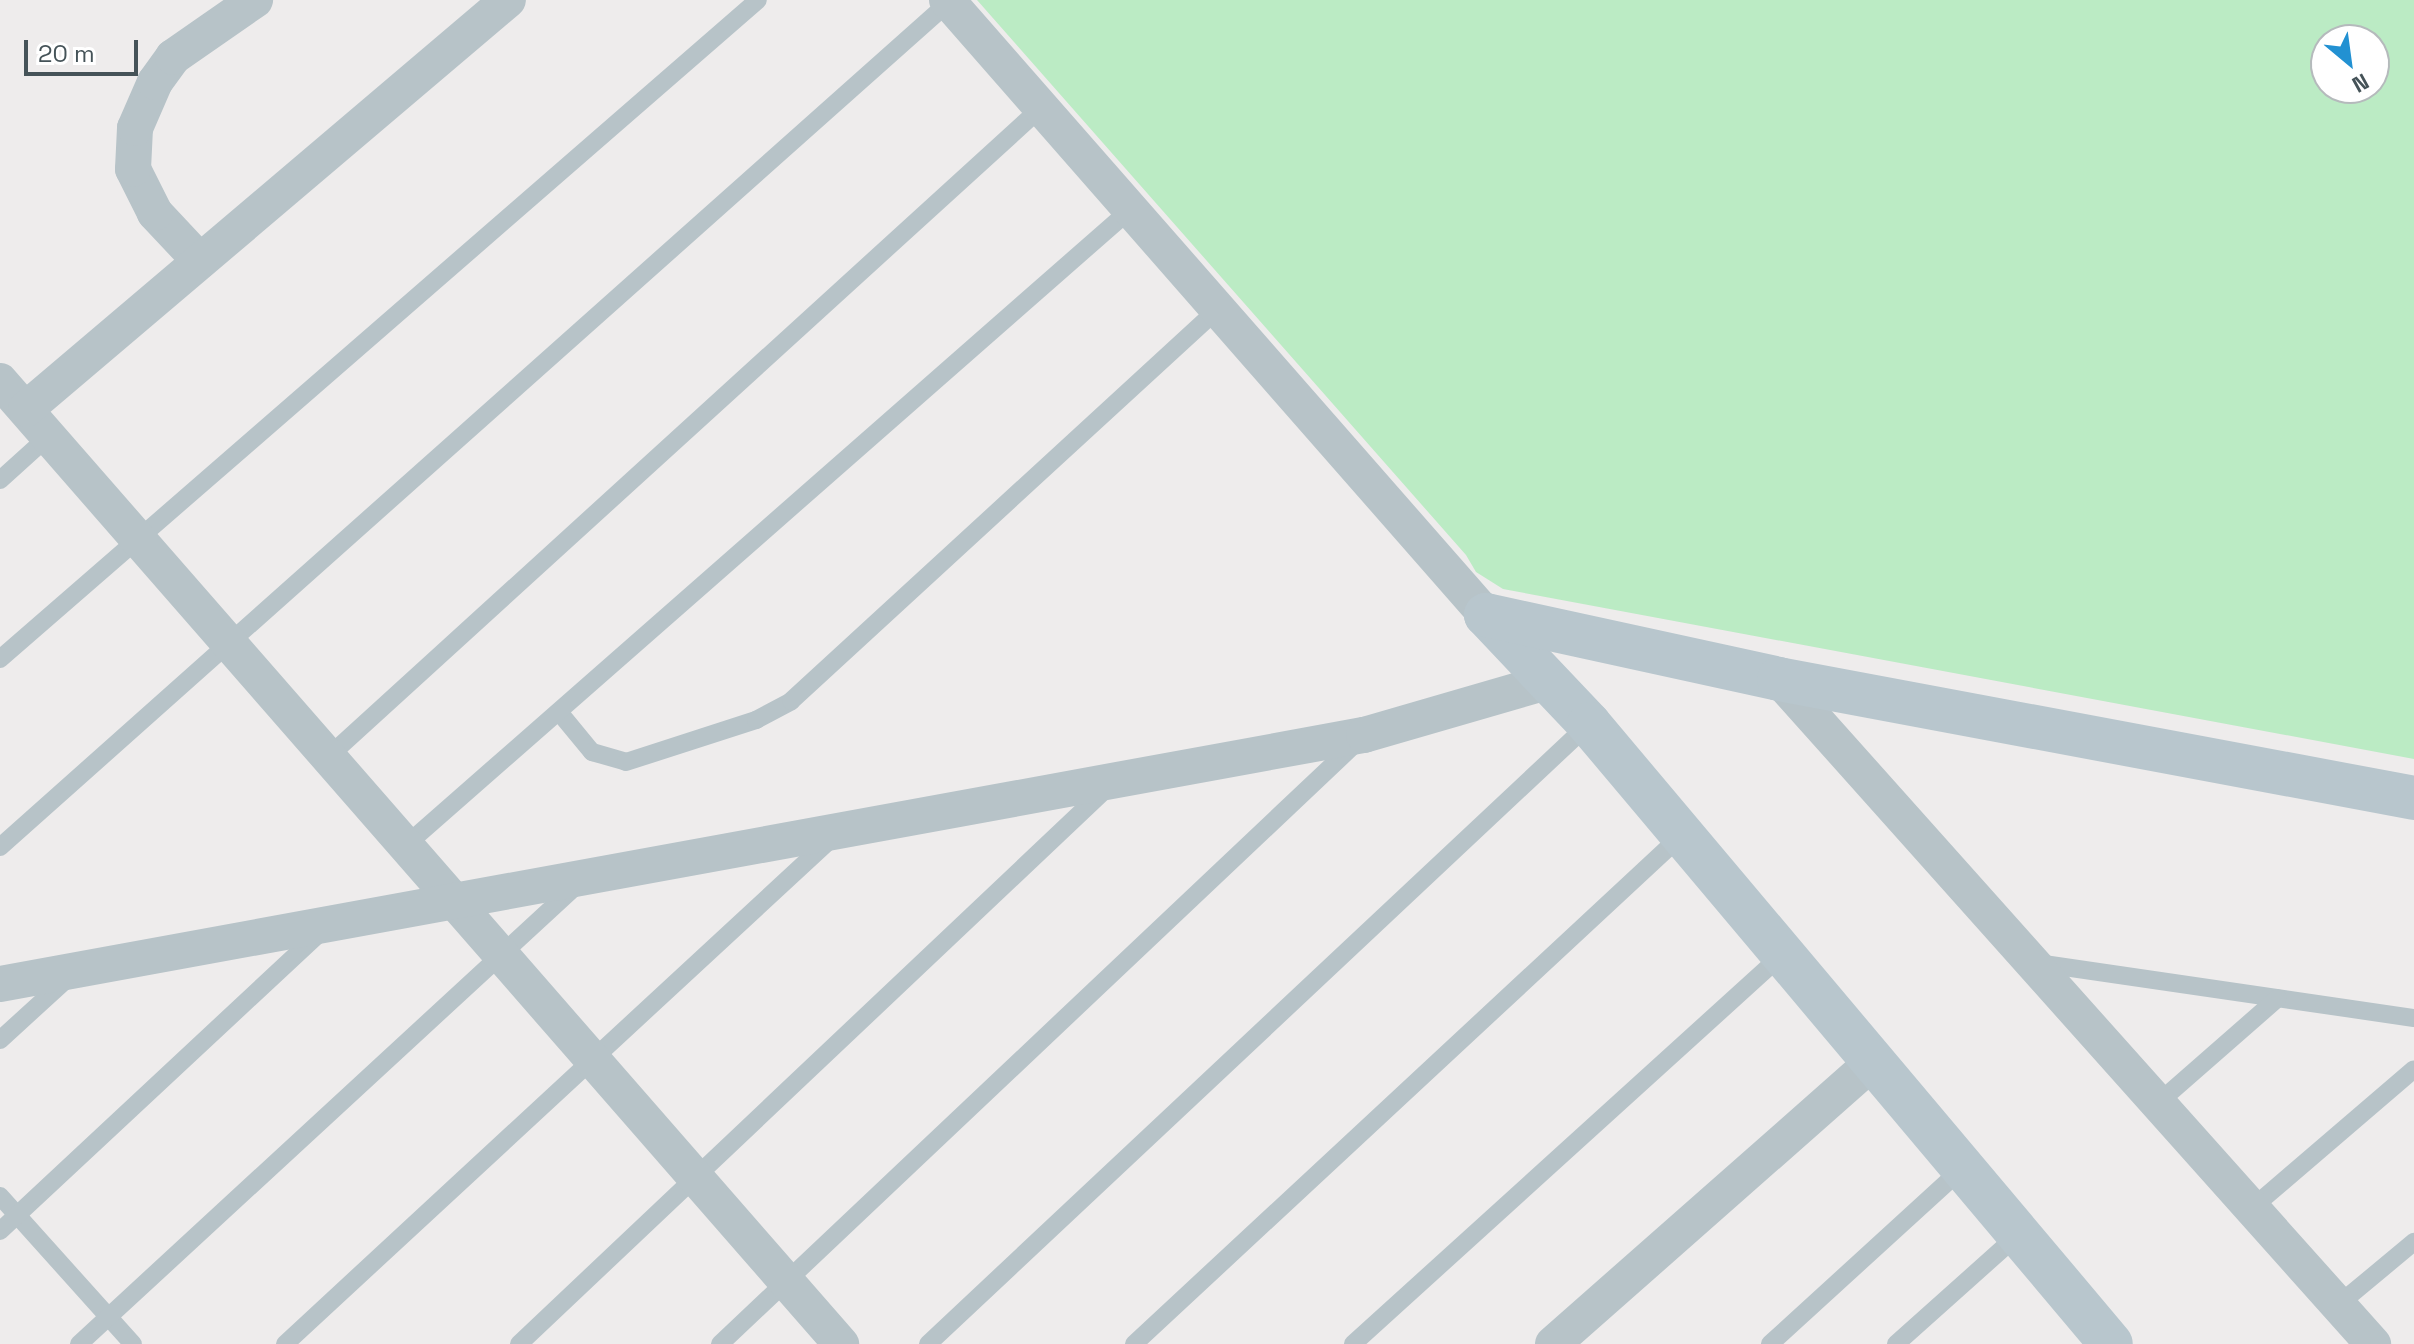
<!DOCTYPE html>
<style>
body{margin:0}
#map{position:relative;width:2414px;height:1344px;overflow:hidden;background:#eeecec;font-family:"Space Grotesk",sans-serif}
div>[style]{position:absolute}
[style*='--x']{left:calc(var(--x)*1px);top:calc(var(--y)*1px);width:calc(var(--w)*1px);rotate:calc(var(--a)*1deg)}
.green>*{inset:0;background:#bbebc4}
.lane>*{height:18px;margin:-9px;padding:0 9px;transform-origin:9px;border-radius:9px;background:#b7c3c8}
.street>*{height:36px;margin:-18px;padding:0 18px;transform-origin:18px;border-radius:18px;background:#b7c3c8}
.secondary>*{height:44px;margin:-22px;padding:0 22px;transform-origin:22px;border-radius:22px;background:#b8c6cd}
span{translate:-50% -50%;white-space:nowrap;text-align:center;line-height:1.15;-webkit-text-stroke:7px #fff;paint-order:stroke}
.north{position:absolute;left:2310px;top:24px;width:80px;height:80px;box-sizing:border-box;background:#fff;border:2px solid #b5babc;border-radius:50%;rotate:151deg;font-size:22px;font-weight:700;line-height:32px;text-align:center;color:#455358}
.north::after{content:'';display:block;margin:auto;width:28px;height:36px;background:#2291d2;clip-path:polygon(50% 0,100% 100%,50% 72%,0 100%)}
.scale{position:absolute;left:24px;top:40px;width:114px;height:36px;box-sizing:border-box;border:4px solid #455358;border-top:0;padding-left:10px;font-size:24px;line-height:28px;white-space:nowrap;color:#455358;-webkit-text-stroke:6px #fff;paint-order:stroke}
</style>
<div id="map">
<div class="green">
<div style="clip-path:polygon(evenodd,977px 0,2414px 0,2414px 759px,1503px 589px,1476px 572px,1466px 555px,977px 0,2326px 40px,2374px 40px,2374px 88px,2326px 88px,2326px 40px)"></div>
</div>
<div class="lane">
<div style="--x:0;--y:480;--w:67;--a:-42"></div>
<div style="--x:0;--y:659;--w:1004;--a:-41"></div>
<div style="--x:559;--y:712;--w:52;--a:50.5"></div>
<div style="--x:592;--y:752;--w:35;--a:16"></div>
<div style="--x:626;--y:762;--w:137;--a:-17.9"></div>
<div style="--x:756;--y:720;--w:40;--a:-28"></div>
<div style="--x:791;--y:701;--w:582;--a:-42.56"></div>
<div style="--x:328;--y:757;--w:967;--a:-42.32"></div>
<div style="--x:405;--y:846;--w:967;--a:-41.27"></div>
<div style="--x:0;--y:847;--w:1271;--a:-41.68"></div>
<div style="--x:2037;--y:963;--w:381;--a:8.3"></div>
<div style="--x:0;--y:1040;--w:93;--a:-42.4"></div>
<div style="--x:2158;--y:1103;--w:159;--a:-41.2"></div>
<div style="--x:0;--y:1196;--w:199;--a:48.1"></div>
<div style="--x:2252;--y:1208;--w:213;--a:-40.6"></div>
<div style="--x:0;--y:1231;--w:442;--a:-43"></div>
<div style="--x:2338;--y:1305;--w:99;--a:-39.7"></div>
<div style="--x:79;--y:1344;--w:677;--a:-42.67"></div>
<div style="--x:285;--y:1344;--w:745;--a:-42.77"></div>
<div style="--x:519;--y:1344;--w:809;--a:-43.4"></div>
<div style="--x:720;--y:1344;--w:876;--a:-43.38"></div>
<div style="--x:928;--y:1344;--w:906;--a:-43.17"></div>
<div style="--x:1134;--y:1344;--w:748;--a:-42.89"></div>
<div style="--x:1353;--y:1344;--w:581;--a:-42.21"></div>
<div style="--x:1770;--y:1344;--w:261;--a:-42.4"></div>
<div style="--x:1896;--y:1344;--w:165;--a:-41.8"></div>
</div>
<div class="street">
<div style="--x:947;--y:0;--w:818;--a:48.77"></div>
<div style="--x:200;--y:261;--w:66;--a:-133.2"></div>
<div style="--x:155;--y:213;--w:49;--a:-116.6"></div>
<div style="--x:133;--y:169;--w:41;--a:-87.2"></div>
<div style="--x:135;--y:128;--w:50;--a:-66.5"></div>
<div style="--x:155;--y:82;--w:31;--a:-54"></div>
<div style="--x:173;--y:57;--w:100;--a:-34.8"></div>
<div style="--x:0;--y:381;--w:1279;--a:48.87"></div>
<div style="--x:26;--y:409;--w:632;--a:-40.32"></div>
<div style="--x:1779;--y:679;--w:892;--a:48.23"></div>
<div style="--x:0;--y:984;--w:1387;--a:-10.35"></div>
<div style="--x:1364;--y:735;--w:194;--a:-16.2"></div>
<div style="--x:1553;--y:1344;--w:427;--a:-41.4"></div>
</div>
<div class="secondary">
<div style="--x:1486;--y:615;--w:150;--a:46.6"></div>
<div style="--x:1589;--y:724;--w:810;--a:49.9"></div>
<div style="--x:1486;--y:615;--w:300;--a:12.3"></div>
<div style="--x:1779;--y:679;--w:646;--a:10.61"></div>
</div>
<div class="north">N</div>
<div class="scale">20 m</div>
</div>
